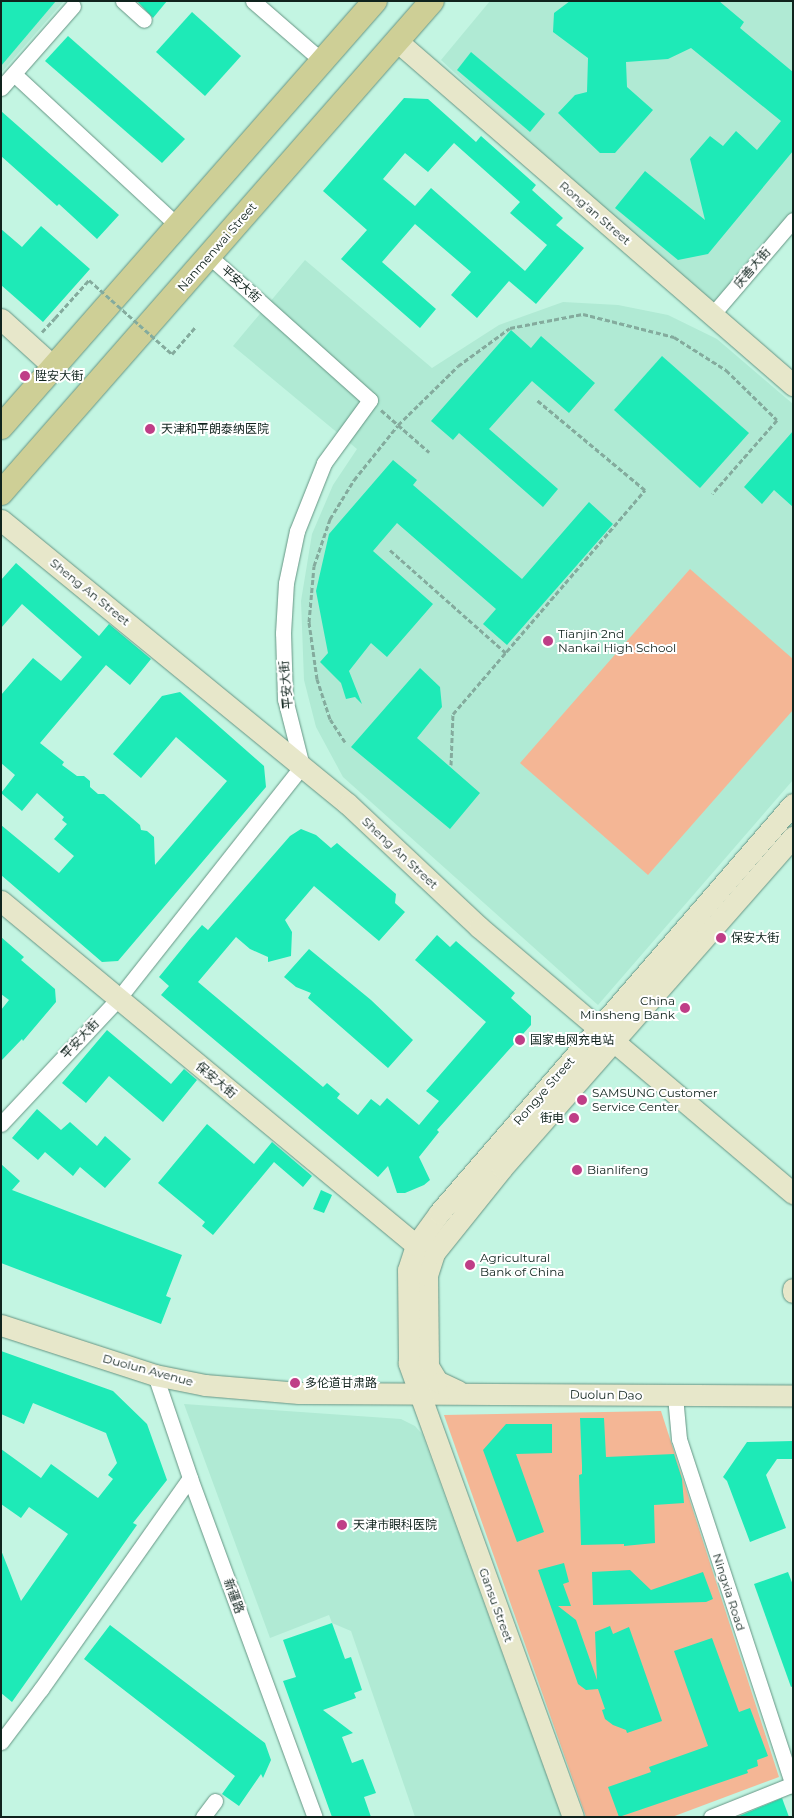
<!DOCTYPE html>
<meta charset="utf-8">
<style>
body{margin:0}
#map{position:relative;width:794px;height:1818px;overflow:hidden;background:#c3f5e2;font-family:Montserrat,"Noto Sans SC",sans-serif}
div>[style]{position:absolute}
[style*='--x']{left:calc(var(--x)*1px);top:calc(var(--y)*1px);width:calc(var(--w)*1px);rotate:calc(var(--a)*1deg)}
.built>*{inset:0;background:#b0ead4}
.green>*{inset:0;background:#f4b695}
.building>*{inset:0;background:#1eeab7}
.path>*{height:3px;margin-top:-1.5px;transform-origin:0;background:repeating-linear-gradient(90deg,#84ab9d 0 5px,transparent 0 7.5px)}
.roads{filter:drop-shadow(0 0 1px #669584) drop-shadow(0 0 1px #669584)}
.street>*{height:15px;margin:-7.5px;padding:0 7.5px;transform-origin:7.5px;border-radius:7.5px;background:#fff}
.secondary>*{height:21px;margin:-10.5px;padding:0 10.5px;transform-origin:10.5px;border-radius:10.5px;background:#e7e7ca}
.primary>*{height:24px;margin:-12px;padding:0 12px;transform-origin:12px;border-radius:12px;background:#cecf96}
.path-bridge>*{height:3px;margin-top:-1.5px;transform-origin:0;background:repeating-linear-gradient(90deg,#84ab9d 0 5px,transparent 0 7.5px)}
.dots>*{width:14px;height:14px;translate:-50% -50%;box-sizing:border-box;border:2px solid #fff;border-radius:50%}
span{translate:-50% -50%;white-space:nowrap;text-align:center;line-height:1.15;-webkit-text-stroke:4px #fff;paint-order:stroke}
.street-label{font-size:12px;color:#10231d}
.poi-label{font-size:12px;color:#10231d}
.left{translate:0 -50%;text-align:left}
.right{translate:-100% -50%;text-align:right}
.frame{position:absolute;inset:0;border:2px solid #10231d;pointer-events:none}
</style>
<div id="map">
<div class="built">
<div style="clip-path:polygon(1px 1px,64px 1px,1px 73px)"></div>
<div style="clip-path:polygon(490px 1px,793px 1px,793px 213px,710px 310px,441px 60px)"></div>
<div style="clip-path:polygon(305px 260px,432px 368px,499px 325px,563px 302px,618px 305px,668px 315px,717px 339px,793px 404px,793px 780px,598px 1005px,343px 777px,316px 727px,304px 680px,301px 601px,312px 534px,333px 485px,357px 449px,233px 346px)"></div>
<div style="clip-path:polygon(184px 1404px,401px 1419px,415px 1426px,422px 1434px,562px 1817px,415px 1817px,351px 1631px,332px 1623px,329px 1615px,270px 1638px)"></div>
</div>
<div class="green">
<div style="clip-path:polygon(690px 569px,793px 659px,793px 710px,648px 875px,520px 763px)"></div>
<div style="clip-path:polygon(661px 1411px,779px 1777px,672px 1817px,586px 1817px,444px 1415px)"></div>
</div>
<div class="building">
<div style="clip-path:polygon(1px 1px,56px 1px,1px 66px)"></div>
<div style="clip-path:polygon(137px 1px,167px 1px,153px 18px)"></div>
<div style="clip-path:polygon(570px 1px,719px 1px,744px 22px,740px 28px,793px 72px,793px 151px,708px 254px,678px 260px,615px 208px,645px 171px,705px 220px,690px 159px,710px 136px,723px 146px,736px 131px,757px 150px,781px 121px,691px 48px,668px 59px,626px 62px,627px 87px,653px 110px,615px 153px,600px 153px,558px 113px,575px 95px,587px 92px,588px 58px,553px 32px,554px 13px)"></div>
<div style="clip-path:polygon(192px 12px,241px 56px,205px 96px,156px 52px)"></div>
<div style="clip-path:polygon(68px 36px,185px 139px,162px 163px,45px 61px)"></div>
<div style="clip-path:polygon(471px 52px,545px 114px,530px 132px,457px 70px)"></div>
<div style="clip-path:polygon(evenodd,404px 98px,428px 99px,476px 142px,481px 136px,536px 185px,532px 190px,563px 218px,556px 225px,584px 248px,536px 304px,509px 281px,477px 318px,451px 295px,471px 272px,415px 224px,382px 262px,436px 309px,420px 328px,341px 259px,367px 230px,323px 191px,404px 98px,454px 143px,520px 202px,510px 213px,547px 245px,525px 271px,431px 188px,415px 206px,383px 179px,405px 153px,428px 172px,454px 143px)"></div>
<div style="clip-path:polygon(1px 111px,119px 215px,97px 239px,59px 204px,57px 206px,1px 156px)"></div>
<div style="clip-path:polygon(41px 226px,90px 269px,43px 322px,1px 285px,1px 229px,22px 247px)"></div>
<div style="clip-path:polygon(511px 330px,531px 348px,541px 336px,595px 383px,569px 413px,532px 381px,489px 429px,558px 489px,543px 507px,459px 433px,453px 440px,431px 421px)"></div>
<div style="clip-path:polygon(662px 356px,749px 433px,700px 488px,614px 410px)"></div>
<div style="clip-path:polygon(793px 431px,793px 507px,774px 490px,762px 504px,744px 487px)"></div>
<div style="clip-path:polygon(393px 460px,417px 480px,413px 485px,522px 579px,589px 502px,613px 524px,507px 645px,483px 624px,496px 609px,397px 523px,373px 551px,433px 604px,387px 657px,371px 643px,349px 671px,362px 704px,355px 697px,346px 699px,341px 683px,320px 662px,328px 653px,316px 591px,329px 534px)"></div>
<div style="clip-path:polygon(16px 563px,99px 636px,109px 624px,151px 659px,130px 685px,106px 665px,40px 743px,64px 762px,62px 765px,77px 776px,84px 776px,90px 781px,90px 787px,98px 794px,104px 794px,140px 825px,141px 830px,147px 831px,154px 837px,155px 865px,227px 781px,176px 737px,141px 778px,113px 754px,162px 696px,180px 692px,264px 766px,266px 787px,118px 961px,102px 962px,1px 875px,1px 825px,59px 873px,74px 856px,54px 839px,67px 824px,62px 820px,64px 817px,37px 793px,22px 811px,1px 793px,15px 775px,1px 763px,1px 695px,33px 658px,61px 681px,82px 657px,22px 604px,1px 628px,1px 580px)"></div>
<div style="clip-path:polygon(420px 668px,440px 687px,442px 707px,417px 738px,480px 793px,450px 829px,351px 747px)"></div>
<div style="clip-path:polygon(301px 829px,316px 835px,331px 848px,337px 843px,396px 894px,395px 903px,405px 912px,379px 941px,314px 886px,285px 920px,292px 932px,291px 956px,268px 962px,268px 957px,250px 949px,236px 937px,198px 982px,323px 1087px,327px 1083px,340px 1094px,337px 1098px,358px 1115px,371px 1099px,380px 1106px,387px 1098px,419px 1125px,439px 1101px,426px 1091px,486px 1022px,415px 960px,437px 935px,450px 947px,456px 941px,515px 993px,511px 998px,531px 1016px,531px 1025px,437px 1130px,439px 1132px,419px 1157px,430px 1180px,424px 1185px,405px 1193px,397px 1193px,388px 1166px,378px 1177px,161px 995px,169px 986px,159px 977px,190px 939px,202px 925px,208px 930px,290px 836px)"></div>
<div style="clip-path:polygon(1px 937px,24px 957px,21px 960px,55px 989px,56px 1002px,23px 1041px,22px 1039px,1px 1061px,1px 1010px,9px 1000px,1px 994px)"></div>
<div style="clip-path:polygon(309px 949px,371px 1000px,413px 1040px,388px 1068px,308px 998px,311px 993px,296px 987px,284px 977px)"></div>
<div style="clip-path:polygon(107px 1030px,171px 1084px,184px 1069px,197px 1080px,163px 1122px,109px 1076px,86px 1103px,62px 1083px)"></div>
<div style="clip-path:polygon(37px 1109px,61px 1130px,70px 1122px,97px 1146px,105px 1136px,131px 1159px,105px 1188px,80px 1167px,73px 1176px,45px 1152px,38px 1160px,12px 1138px)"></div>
<div style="clip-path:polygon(207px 1124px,254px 1164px,272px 1142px,312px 1176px,303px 1187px,274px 1162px,213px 1235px,202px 1226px,205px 1222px,158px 1183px)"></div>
<div style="clip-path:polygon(1px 1164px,20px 1181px,12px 1190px,182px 1255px,166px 1296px,171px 1298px,161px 1324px,1px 1263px)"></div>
<div style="clip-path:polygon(321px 1190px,332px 1195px,324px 1213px,313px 1209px)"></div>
<div style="clip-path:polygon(1px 1351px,113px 1391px,147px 1424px,167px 1480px,133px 1523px,137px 1525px,12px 1702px,1px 1693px,1px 1550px,21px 1601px,68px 1534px,29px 1507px,21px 1518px,1px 1504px,1px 1449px,41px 1478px,51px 1464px,98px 1498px,113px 1479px,108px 1475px,117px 1463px,106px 1433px,33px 1403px,24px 1424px,1px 1414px)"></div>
<div style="clip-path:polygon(580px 1418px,604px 1418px,606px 1457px,674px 1454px,682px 1479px,684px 1503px,654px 1505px,655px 1543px,624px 1546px,624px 1544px,581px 1545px,579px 1475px,582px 1474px,582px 1466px)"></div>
<div style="clip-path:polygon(506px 1424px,552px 1424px,552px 1453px,516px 1454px,544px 1532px,517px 1542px,483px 1450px)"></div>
<div style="clip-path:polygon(793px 1441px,793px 1459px,777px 1459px,766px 1475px,786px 1528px,750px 1542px,727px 1481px,723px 1477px,747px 1442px)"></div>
<div style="clip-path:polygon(564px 1563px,569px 1582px,563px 1584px,571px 1606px,558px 1606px,576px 1620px,597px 1680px,595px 1632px,610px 1626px,613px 1634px,629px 1627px,662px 1721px,627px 1733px,626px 1730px,613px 1725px,605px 1719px,602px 1710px,605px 1709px,598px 1689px,586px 1690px,578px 1684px,538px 1570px)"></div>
<div style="clip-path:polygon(630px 1570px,651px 1590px,703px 1572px,713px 1599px,706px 1602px,593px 1605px,592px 1572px)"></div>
<div style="clip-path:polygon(788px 1572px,793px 1585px,793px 1686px,791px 1687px,754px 1584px)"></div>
<div style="clip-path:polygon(332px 1623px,345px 1659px,351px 1657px,362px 1690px,354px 1693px,356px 1698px,323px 1710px,353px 1733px,342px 1737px,352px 1763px,363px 1759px,376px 1793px,364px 1797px,371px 1817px,332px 1817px,283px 1681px,296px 1677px,283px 1640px)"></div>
<div style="clip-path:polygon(110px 1625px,265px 1743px,271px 1760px,263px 1778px,261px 1774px,239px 1806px,222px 1794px,235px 1776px,84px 1659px)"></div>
<div style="clip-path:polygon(712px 1638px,739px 1712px,750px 1708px,768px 1756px,757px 1760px,758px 1766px,747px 1770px,748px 1773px,619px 1817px,608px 1787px,651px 1772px,649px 1767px,708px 1746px,674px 1651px)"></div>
<div style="clip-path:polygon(782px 1798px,789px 1817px,737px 1817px)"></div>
</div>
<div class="path">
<div style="--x:42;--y:332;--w:19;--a:-47"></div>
<div style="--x:381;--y:410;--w:64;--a:41.2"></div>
<div style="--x:390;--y:550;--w:155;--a:41.6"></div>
<div style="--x:345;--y:742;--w:27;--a:-123"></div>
<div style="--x:330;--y:719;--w:42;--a:-108"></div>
<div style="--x:317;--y:679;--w:58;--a:-98"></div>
<div style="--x:309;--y:622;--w:56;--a:-84.9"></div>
<div style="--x:314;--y:566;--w:50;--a:-71.2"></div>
<div style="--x:330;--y:519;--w:46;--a:-58.4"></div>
<div style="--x:354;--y:480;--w:70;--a:-51.3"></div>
<div style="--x:398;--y:425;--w:84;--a:-44.5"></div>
<div style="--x:458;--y:366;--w:64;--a:-36.2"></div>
<div style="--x:510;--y:328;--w:74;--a:-10.9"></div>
<div style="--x:583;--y:314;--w:94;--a:14.2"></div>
<div style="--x:674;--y:337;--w:62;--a:32.4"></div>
<div style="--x:726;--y:370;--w:71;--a:44.4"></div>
<div style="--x:777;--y:420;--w:98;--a:131.3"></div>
<div style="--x:451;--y:765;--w:51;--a:-87.8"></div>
<div style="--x:453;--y:714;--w:295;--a:-49.4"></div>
<div style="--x:645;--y:490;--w:141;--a:-140.2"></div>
</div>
<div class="roads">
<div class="street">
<div style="--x:123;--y:1;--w:28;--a:42"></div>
<div style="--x:253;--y:1;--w:91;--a:41"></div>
<div style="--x:14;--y:74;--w:224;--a:42.8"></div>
<div style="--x:1;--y:88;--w:109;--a:-48.7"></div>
<div style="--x:712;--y:315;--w:125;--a:-49.5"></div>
<div style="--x:1;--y:1124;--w:171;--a:-46.9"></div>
<div style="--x:118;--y:999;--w:297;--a:-51.7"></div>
<div style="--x:302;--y:766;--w:69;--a:-104.2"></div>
<div style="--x:285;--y:699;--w:66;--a:-91.7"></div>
<div style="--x:283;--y:633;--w:50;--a:-86.6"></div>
<div style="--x:286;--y:583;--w:53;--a:-78.1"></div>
<div style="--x:297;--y:531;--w:73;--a:-68.3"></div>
<div style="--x:324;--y:463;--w:78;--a:-53.9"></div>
<div style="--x:370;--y:400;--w:215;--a:-138.2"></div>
<div style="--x:155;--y:1375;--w:109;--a:71.2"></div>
<div style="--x:190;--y:1478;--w:361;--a:69.8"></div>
<div style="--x:675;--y:1396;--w:43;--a:84.7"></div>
<div style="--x:679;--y:1439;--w:365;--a:71.8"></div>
<div style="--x:1;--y:1742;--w:66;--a:-53"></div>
<div style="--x:41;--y:1689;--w:258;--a:-54.8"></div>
<div style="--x:203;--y:1817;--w:20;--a:-53"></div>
<div style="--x:711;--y:1817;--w:88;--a:-21.9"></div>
</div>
<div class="secondary">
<div style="--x:397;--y:41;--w:525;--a:40.98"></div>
<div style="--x:1;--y:319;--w:72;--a:42.2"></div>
<div style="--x:1;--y:520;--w:448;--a:39.3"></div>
<div style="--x:348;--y:804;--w:180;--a:43.2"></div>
<div style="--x:479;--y:927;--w:412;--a:40.3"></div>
<div style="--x:1;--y:901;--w:539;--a:39.66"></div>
<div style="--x:416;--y:1245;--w:13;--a:23"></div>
<div style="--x:793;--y:1289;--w:3;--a:90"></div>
<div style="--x:1;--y:1325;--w:162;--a:18"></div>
<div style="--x:155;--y:1375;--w:51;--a:11.3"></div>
<div style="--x:205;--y:1385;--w:94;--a:4.9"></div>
<div style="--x:299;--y:1393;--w:494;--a:0.3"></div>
<div style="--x:458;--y:1391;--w:23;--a:-155"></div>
<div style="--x:437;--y:1381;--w:17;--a:-121"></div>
<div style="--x:428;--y:1366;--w:91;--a:-90.6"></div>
<div style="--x:427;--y:1275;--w:23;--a:-72"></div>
<div style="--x:434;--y:1253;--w:109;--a:-51.3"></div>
<div style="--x:502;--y:1168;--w:441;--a:-48.7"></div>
<div style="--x:573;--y:1817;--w:483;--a:-109.9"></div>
<div style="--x:409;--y:1363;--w:93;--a:-90.6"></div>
<div style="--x:408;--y:1270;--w:26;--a:-72"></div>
<div style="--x:416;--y:1245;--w:39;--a:-54"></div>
<div style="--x:439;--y:1213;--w:541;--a:-49.12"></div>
</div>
<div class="primary">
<div style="--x:1;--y:427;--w:567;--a:-48.72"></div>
<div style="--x:1;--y:493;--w:654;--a:-48.78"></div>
</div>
</div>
<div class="path-bridge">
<div style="--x:55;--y:318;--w:51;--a:-48.2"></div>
<div style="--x:89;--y:280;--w:111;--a:41.7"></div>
<div style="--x:172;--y:354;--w:35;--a:-49"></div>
</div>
<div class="dots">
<div style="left:25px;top:376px;background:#bf3e87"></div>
<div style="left:150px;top:429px;background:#bf3e87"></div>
<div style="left:548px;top:641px;background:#bf3e87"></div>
<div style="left:721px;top:938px;background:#bf3e87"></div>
<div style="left:685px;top:1008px;background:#bf3e87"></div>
<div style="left:520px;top:1040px;background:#bf3e87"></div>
<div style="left:582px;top:1100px;background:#bf3e87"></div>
<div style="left:574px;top:1118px;background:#bf3e87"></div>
<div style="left:577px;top:1170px;background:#bf3e87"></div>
<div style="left:470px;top:1265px;background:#bf3e87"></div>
<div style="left:295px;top:1383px;background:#bf3e87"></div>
<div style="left:342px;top:1525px;background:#bf3e87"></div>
</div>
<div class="street-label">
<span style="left:595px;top:213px;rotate:41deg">Rong'an Street</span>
<span style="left:217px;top:247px;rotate:-49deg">Nanmenwai Street</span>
<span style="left:752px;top:268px;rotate:-49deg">庆善大街</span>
<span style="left:241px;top:284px;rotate:42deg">平安大街</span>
<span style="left:90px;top:592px;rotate:39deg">Sheng An Street</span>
<span style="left:286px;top:685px;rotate:-95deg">平安大街</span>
<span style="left:400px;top:853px;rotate:43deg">Sheng An Street</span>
<span style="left:80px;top:1039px;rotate:-47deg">平安大街</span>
<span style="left:216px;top:1080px;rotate:40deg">保安大街</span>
<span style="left:544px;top:1091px;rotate:-49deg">Rongye Street</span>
<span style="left:148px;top:1370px;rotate:15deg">Duolun Avenue</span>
<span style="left:606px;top:1395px;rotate:1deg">Duolun Dao</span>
<span style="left:729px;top:1592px;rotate:72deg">Ningxia Road</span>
<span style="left:234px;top:1596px;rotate:70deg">新疆路</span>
<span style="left:496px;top:1605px;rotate:70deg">Gansu Street</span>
</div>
<div class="poi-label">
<span class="left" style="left:35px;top:376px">陞安大街</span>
<span class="left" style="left:161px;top:429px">天津和平朗泰纳医院</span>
<span class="left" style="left:558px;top:641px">Tianjin 2nd<br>Nankai High School</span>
<span class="left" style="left:731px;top:938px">保安大街</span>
<span class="right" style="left:675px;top:1008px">China<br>Minsheng Bank</span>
<span class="left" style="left:530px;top:1040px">国家电网充电站</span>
<span class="left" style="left:592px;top:1100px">SAMSUNG Customer<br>Service Center</span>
<span class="right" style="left:564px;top:1118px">街电</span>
<span class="left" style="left:587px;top:1170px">Bianlifeng</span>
<span class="left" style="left:480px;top:1265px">Agricultural<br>Bank of China</span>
<span class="left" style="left:305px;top:1383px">多伦道甘肃路</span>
<span class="left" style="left:353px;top:1525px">天津市眼科医院</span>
</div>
<div class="frame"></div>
</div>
